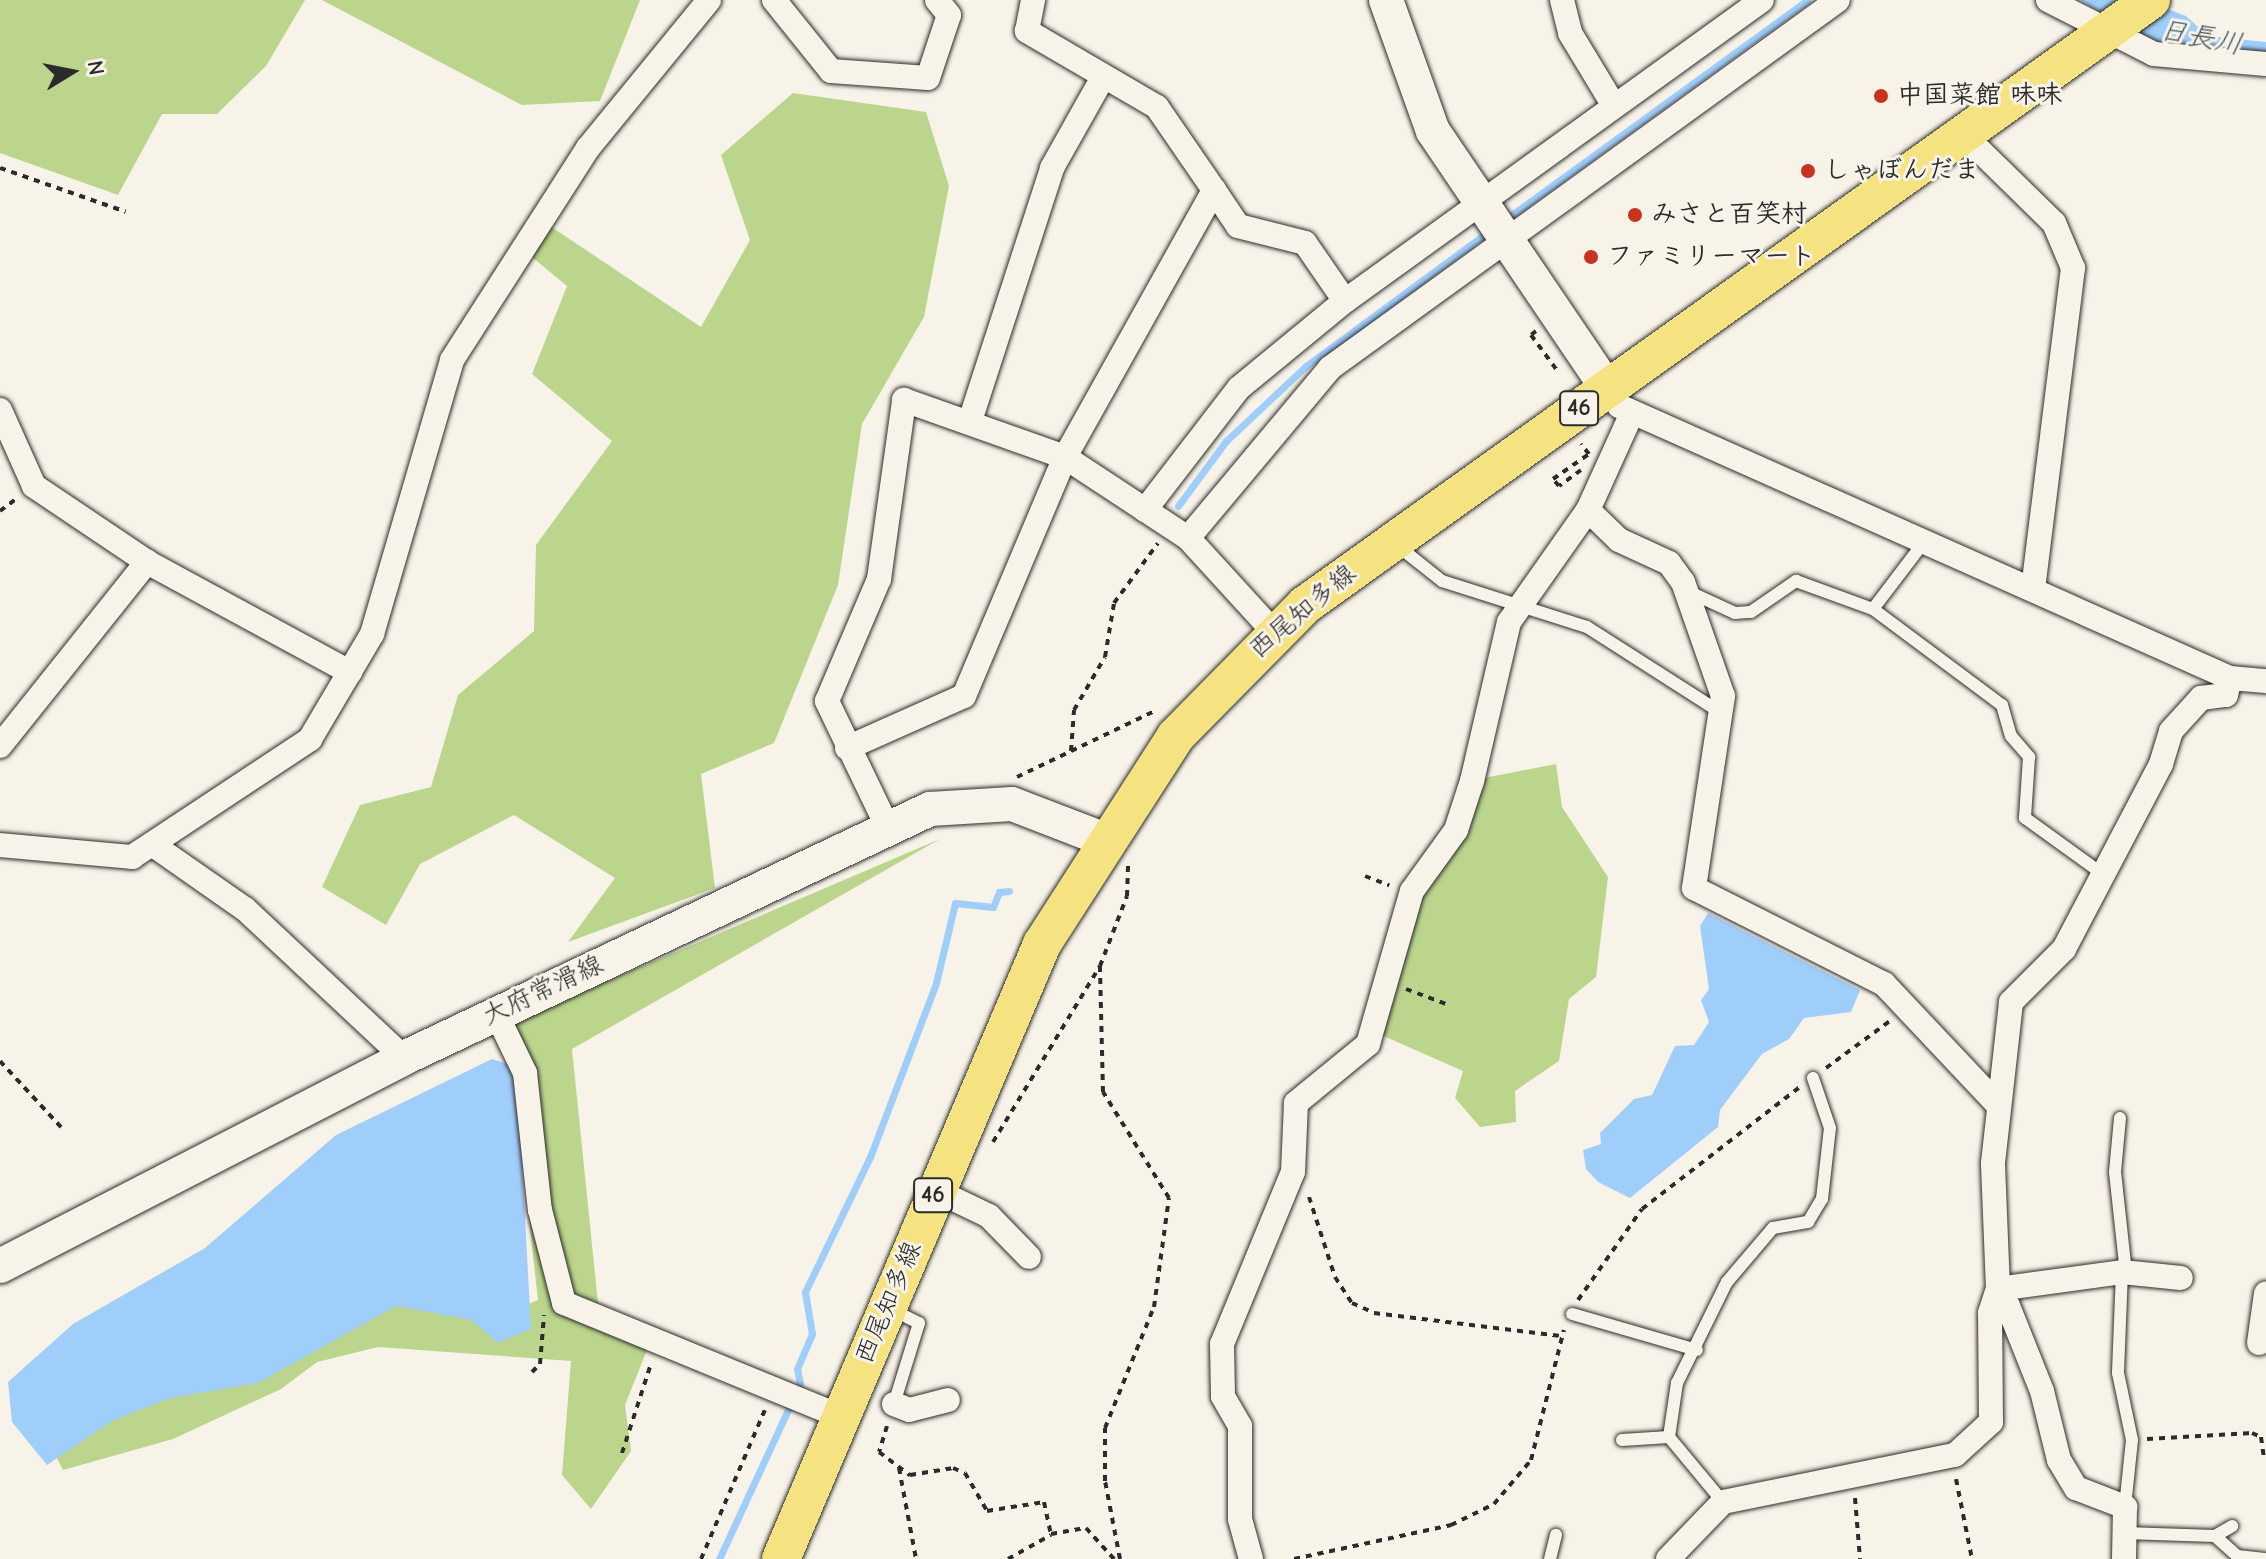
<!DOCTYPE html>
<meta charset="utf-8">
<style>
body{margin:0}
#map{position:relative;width:2266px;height:1559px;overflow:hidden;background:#f7f3e8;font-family:"Comic Neue","Klee One",sans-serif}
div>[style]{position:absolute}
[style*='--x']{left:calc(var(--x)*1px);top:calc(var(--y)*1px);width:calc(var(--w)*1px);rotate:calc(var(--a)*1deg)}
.green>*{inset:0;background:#bbd58c}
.water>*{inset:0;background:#a0cefb}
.stream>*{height:7px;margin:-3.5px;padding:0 3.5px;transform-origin:3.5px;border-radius:3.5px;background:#a0cefb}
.path>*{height:4px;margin-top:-2px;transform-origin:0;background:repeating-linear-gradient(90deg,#2b2b2b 0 6px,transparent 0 12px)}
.roads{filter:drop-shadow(0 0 2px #2b2b2b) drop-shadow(0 0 2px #2b2b2b)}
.lane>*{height:12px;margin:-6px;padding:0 6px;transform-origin:6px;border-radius:6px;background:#f7f3e8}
.street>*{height:24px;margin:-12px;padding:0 12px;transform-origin:12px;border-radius:12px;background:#f7f3e8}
.secondary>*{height:34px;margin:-17px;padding:0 17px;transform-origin:17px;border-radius:17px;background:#f7f3e8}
.primary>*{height:38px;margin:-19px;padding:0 19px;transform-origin:19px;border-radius:19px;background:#f5e382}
.dots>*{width:22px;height:22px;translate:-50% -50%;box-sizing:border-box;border:4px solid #f7f3e8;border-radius:50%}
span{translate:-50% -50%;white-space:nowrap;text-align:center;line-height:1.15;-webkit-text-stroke:6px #f7f3e8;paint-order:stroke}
.shield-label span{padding:2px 6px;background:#f7f3e8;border:2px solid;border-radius:6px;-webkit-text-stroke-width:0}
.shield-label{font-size:24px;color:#2b2b2b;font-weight:700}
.poi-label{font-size:26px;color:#2b2b2b;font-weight:700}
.left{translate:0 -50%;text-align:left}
.street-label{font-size:26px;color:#2b2b2b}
.water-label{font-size:28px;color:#48545f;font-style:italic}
.north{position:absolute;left:32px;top:32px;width:80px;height:80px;-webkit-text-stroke:6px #f7f3e8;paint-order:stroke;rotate:80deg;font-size:22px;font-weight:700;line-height:32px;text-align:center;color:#2b2b2b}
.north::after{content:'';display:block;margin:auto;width:28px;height:36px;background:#2b2b2b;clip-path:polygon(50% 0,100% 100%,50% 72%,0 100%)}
</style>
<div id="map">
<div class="green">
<div style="clip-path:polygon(0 0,305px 0,266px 66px,217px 114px,162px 114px,118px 195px,0 153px)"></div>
<div style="clip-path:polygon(322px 0,640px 0,600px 101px,522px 105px)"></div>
<div style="clip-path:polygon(793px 93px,926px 112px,949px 186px,924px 317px,862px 424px,838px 585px,774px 743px,701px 774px,715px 888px,568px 942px,615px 878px,514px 815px,420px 864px,386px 925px,322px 887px,360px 805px,431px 787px,458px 695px,534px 631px,536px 545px,612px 441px,532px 374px,567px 286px,527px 253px,544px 222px,701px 327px,750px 240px,721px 155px)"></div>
<div style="clip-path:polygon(1556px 764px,1562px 807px,1608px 877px,1596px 977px,1569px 999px,1559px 1061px,1515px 1091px,1516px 1122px,1480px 1127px,1455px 1098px,1463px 1071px,1379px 1034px,1399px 902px,1479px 779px)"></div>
<div style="clip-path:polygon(940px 839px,572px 1049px,599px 1313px,651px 1340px,625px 1405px,631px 1451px,591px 1509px,562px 1475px,571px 1361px,378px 1347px,317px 1362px,281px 1389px,173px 1439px,63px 1470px,52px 1449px,179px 1376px,420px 1290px,508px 1312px,538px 1300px,507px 1024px)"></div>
</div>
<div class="water">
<div style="clip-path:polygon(2080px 0,2144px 0,2186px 16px,2208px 36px,2266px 42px,2266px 56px,2155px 44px)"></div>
<div style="clip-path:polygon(1708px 913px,1860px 990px,1851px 1012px,1804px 1018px,1789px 1039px,1762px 1054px,1720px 1110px,1718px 1127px,1630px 1198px,1598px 1182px,1586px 1169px,1583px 1150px,1601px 1144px,1600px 1133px,1634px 1099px,1652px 1095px,1675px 1046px,1694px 1045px,1709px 1022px,1701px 1000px,1709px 989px,1700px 926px)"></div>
<div style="clip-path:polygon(492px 1059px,510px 1065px,519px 1105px,531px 1329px,498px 1343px,471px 1320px,396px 1306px,258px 1383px,170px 1398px,112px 1421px,47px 1465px,12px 1422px,8px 1382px,73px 1324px,205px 1248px,336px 1135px)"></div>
</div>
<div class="stream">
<div style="--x:1506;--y:219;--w:372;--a:-36"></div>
<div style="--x:1178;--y:506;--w:81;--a:-53.6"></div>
<div style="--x:1226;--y:441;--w:110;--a:-43.2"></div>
<div style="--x:1306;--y:366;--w:227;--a:-36.4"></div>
<div style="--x:719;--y:1559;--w:193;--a:-65.2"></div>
<div style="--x:800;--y:1384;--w:15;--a:-101"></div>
<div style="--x:797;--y:1369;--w:38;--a:-67"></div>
<div style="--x:812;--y:1334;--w:43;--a:-99.5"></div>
<div style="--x:805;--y:1292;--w:150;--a:-64.3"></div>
<div style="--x:870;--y:1157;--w:186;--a:-69.2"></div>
<div style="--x:936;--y:983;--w:82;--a:-76.6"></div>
<div style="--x:955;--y:903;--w:38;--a:6"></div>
<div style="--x:993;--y:907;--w:16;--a:-68"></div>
<div style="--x:999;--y:892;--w:10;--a:-6"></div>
</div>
<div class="path">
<div style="--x:0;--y:168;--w:133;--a:19.2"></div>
<div style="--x:1536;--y:331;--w:6;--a:141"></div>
<div style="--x:1531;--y:335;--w:47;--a:53.6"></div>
<div style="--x:1581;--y:470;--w:27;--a:144"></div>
<div style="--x:1559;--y:486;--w:9;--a:-131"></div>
<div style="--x:1553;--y:479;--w:44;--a:-34.8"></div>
<div style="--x:1589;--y:454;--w:13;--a:-129"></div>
<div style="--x:0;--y:511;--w:21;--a:-37"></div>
<div style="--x:1071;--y:751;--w:41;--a:-85.8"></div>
<div style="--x:1074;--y:710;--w:61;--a:-59.7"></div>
<div style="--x:1105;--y:657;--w:55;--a:-80.5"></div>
<div style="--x:1114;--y:603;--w:74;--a:-53.7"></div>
<div style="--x:1017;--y:777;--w:155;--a:-25.6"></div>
<div style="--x:1365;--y:876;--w:26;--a:21"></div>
<div style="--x:1406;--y:989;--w:46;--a:20.4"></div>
<div style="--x:0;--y:1061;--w:90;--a:47.3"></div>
<div style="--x:1826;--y:1068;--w:79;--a:-36.3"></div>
<div style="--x:993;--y:1142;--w:206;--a:-58.7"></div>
<div style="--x:1309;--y:1197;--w:84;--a:72"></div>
<div style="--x:1335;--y:1277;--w:31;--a:57"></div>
<div style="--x:1352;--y:1303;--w:24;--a:24"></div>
<div style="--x:1374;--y:1313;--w:188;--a:7"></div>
<div style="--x:1578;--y:1300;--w:111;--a:-54.9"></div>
<div style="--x:1642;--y:1209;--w:200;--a:-37.7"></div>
<div style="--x:532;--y:1372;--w:11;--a:-45"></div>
<div style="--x:540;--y:1364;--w:49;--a:-85.3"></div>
<div style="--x:887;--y:1426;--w:27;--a:107"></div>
<div style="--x:879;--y:1452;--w:39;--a:37"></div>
<div style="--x:910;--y:1475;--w:44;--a:-9.2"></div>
<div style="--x:953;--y:1468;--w:13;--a:23"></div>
<div style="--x:965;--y:1473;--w:44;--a:59.9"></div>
<div style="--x:987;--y:1511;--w:58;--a:-9"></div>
<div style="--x:1044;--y:1502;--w:33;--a:78"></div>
<div style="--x:1051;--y:1534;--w:36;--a:-10"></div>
<div style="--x:1086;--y:1528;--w:42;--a:47.9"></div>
<div style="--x:2147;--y:1439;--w:105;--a:-3.3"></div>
<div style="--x:2252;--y:1433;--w:10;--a:24"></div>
<div style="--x:2261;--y:1437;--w:21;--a:82"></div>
<div style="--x:622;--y:1453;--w:94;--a:-72"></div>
<div style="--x:899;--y:1468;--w:93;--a:79.4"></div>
<div style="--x:1956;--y:1479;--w:82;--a:78.7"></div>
<div style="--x:1855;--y:1498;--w:61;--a:85.3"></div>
<div style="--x:701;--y:1559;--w:162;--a:-66.8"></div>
<div style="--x:1008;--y:1559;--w:49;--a:-29.2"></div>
<div style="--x:1120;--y:1559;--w:79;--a:-100.9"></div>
<div style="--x:1105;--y:1481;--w:53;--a:-90"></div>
<div style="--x:1105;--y:1428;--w:131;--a:-68"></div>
<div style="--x:1154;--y:1307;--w:110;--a:-82.2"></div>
<div style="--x:1169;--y:1198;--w:125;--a:-121.9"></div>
<div style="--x:1103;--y:1092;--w:126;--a:-91.4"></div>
<div style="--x:1100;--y:966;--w:75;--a:-68.9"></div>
<div style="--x:1127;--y:896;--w:33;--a:-88"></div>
<div style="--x:1294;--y:1559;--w:161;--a:-12.2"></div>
<div style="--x:1451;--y:1525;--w:48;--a:-26"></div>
<div style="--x:1494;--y:1504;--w:57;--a:-49.9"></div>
<div style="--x:1531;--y:1460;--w:134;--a:-75.8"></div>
</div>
<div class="roads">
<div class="lane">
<div style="--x:1924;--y:542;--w:84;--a:127.3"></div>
<div style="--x:1873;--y:609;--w:161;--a:36.7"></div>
<div style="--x:2002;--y:705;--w:32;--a:74"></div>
<div style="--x:2011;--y:736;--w:28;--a:49"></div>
<div style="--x:2029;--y:757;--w:61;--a:93.8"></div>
<div style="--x:2025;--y:818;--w:97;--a:35.8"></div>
<div style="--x:1398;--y:546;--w:56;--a:38.5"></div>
<div style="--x:1442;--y:581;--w:152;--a:17.6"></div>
<div style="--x:1587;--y:627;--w:158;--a:32.6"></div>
<div style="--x:1685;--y:590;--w:55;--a:24.7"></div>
<div style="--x:1735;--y:613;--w:16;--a:-4"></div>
<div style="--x:1751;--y:612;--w:55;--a:-34.6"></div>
<div style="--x:1796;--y:581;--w:82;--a:20"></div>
<div style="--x:2120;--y:1118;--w:54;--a:95.3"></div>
<div style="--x:2115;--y:1172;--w:102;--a:83.8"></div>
<div style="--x:2122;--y:1272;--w:101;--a:92.3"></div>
<div style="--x:2118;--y:1373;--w:68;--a:78.2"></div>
<div style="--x:2132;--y:1440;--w:67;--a:96"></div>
<div style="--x:893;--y:1310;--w:29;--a:27"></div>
<div style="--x:919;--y:1323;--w:85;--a:107.2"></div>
<div style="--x:1572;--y:1314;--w:130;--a:16.1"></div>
<div style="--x:1669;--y:1437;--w:55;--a:-81.6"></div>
<div style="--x:1677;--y:1383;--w:113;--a:-63.7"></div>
<div style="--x:1727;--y:1282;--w:71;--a:-49.6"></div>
<div style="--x:1773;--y:1228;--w:36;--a:-10"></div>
<div style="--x:1808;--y:1222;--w:27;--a:-59"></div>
<div style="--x:1822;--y:1199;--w:71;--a:-83.6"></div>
<div style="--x:1830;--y:1128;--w:53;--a:-108.8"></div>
<div style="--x:1622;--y:1440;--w:47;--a:-3.7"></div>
<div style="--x:1669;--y:1437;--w:85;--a:50.3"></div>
<div style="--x:2125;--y:1533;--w:90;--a:1.9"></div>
<div style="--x:2215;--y:1536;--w:20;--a:-30"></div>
<div style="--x:2215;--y:1536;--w:30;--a:42"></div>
<div style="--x:2237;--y:1556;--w:28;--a:6"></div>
<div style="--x:1550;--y:1559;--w:25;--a:-76"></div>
</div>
<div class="street">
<div style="--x:774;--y:0;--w:91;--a:51.2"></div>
<div style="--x:831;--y:71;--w:97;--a:4.1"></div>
<div style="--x:928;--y:78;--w:66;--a:-71.6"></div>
<div style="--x:949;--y:15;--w:19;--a:-129"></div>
<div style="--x:1562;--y:0;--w:34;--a:76"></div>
<div style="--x:1570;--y:33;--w:85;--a:58.9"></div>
<div style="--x:2048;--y:0;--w:119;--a:27"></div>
<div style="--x:2154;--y:54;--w:112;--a:5.1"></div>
<div style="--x:1964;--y:135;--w:126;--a:44.4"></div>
<div style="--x:2054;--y:223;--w:49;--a:67.1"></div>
<div style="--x:2073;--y:268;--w:321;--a:97.1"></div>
<div style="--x:1214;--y:190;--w:43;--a:56.3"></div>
<div style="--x:1238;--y:226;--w:69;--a:14.2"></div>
<div style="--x:1305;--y:243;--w:70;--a:55.4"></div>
<div style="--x:1619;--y:406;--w:669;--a:24"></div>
<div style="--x:2230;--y:678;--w:36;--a:5"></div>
<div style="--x:0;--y:410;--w:83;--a:65.9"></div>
<div style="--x:34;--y:486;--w:136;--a:33.9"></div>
<div style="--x:147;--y:562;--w:231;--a:28.5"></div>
<div style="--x:970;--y:421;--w:266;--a:-72"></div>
<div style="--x:1052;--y:168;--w:104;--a:-60.7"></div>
<div style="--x:1145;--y:510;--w:154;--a:-52.4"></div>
<div style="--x:1239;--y:388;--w:137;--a:-39.4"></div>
<div style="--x:1345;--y:301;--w:514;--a:-35.82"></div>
<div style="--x:1588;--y:510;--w:43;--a:44.1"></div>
<div style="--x:1619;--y:540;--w:55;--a:24.7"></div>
<div style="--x:1669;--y:563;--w:24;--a:54"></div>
<div style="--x:1683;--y:582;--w:121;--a:70.7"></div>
<div style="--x:1723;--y:696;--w:194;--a:98.6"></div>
<div style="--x:1694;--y:888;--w:213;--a:26.8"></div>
<div style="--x:1884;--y:984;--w:165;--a:46.7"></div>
<div style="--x:1188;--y:538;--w:222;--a:-50.1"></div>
<div style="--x:1330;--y:368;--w:627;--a:-35.92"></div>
<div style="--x:0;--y:746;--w:236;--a:-51.4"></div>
<div style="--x:847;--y:748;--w:128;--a:-24"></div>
<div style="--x:964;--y:696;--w:259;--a:-67.1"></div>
<div style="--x:1065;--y:457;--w:306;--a:-60.8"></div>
<div style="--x:1214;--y:190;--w:101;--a:-124.5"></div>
<div style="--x:1157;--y:107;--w:151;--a:-149.7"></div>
<div style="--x:1027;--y:31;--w:32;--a:-79"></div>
<div style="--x:888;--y:828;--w:141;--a:-115.7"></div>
<div style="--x:827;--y:701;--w:133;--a:-66.9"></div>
<div style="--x:879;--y:579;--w:181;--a:-82"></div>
<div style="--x:904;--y:400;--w:171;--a:19.5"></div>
<div style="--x:1065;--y:457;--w:147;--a:33.4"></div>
<div style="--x:1188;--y:538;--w:126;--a:47.6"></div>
<div style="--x:0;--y:845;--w:133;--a:5.2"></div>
<div style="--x:132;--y:857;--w:214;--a:-33.5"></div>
<div style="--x:310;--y:739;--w:122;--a:-59.4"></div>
<div style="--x:372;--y:634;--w:285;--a:-73.7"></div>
<div style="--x:452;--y:360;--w:252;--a:-57.3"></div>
<div style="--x:588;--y:148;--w:191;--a:-50.7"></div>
<div style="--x:156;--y:847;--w:108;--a:34.9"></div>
<div style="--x:245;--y:909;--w:218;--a:43.1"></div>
<div style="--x:496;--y:1013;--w:67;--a:64.2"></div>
<div style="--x:525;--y:1073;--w:138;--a:83.8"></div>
<div style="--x:540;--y:1210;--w:96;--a:75.5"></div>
<div style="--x:564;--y:1303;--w:298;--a:22.3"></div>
<div style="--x:935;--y:1190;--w:60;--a:25.7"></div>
<div style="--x:989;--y:1216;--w:57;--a:45.7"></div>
<div style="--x:1998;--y:1289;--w:125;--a:-7.8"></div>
<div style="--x:2122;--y:1272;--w:59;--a:5.8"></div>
<div style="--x:1998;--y:1299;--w:12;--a:35"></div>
<div style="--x:2008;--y:1306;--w:92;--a:68.2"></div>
<div style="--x:2042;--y:1391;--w:71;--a:76.2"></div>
<div style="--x:2059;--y:1460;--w:33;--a:59"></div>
<div style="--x:2076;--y:1488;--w:53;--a:21.2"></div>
<div style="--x:2125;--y:1507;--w:52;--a:91.1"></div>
<div style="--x:2259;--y:1343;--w:50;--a:-82"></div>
<div style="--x:894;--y:1404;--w:16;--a:22"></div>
<div style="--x:909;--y:1410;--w:40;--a:-14.4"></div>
<div style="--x:1251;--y:1559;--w:41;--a:-105.4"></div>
<div style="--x:1240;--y:1519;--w:93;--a:-90"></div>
<div style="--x:1240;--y:1426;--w:34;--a:-120"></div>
<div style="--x:1223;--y:1396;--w:52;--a:-91.1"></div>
<div style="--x:1222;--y:1344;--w:186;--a:-67.6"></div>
<div style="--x:1293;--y:1172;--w:69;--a:-87.5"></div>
<div style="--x:1296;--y:1103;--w:93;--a:-39.3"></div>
<div style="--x:1368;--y:1044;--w:159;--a:-74"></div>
<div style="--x:1412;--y:891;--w:75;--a:-54.2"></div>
<div style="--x:1456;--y:830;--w:52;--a:-71.9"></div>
<div style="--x:1472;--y:781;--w:163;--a:-76.9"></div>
<div style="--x:1509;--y:622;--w:137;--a:-54.8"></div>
<div style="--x:1588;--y:510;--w:104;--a:-65.6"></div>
<div style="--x:1668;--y:1559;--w:79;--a:-46"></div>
<div style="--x:1723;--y:1502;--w:237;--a:-11.5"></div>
<div style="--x:1955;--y:1455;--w:49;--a:-42.5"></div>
<div style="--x:1991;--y:1422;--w:109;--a:-90.5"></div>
<div style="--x:1990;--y:1313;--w:25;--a:-72"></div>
<div style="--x:1998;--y:1289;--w:126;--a:-92.3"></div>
<div style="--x:1993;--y:1163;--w:162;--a:-83.6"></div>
<div style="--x:2011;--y:1002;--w:75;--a:-45"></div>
<div style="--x:2064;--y:949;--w:209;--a:-62.3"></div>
<div style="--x:2161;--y:764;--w:34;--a:-73"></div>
<div style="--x:2171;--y:731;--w:45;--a:-47.7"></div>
<div style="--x:2201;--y:698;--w:25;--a:-7"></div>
<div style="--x:2226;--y:695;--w:17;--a:-77"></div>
</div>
<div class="secondary">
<div style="--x:1386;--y:0;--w:139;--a:70.3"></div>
<div style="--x:1433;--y:131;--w:310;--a:55.9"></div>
<div style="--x:0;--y:1266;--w:454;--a:-27.2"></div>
<div style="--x:404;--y:1058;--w:582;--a:-25.33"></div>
<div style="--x:930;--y:809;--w:82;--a:-3.5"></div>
<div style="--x:1012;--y:804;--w:97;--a:21"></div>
</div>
<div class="primary">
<div style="--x:781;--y:1559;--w:668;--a:-67"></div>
<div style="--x:1042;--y:944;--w:247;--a:-57.2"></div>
<div style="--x:1176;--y:736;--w:184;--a:-45.4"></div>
<div style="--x:1305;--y:605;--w:1040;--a:-35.57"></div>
</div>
</div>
<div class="dots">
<div style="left:1881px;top:96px;background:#c8321e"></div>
<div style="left:1808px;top:171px;background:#c8321e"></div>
<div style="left:1635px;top:215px;background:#c8321e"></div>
<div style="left:1591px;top:257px;background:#c8321e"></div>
</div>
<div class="shield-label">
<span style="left:1579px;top:408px">46</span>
<span style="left:933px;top:1195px">46</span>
</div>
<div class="poi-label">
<span class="left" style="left:1897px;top:96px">中国菜館 味味</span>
<span class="left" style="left:1824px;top:171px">しゃぼんだま</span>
<span class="left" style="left:1651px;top:215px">みさと百笑村</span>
<span class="left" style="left:1607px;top:257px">ファミリーマート</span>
</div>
<div class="street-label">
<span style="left:1303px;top:612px;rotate:-40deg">西尾知多線</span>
<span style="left:543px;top:991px;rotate:-25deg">大府常滑線</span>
<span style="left:889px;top:1303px;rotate:-67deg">西尾知多線</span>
</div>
<div class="water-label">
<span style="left:2201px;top:37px;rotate:11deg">日長川</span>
</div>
<div class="north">N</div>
</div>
